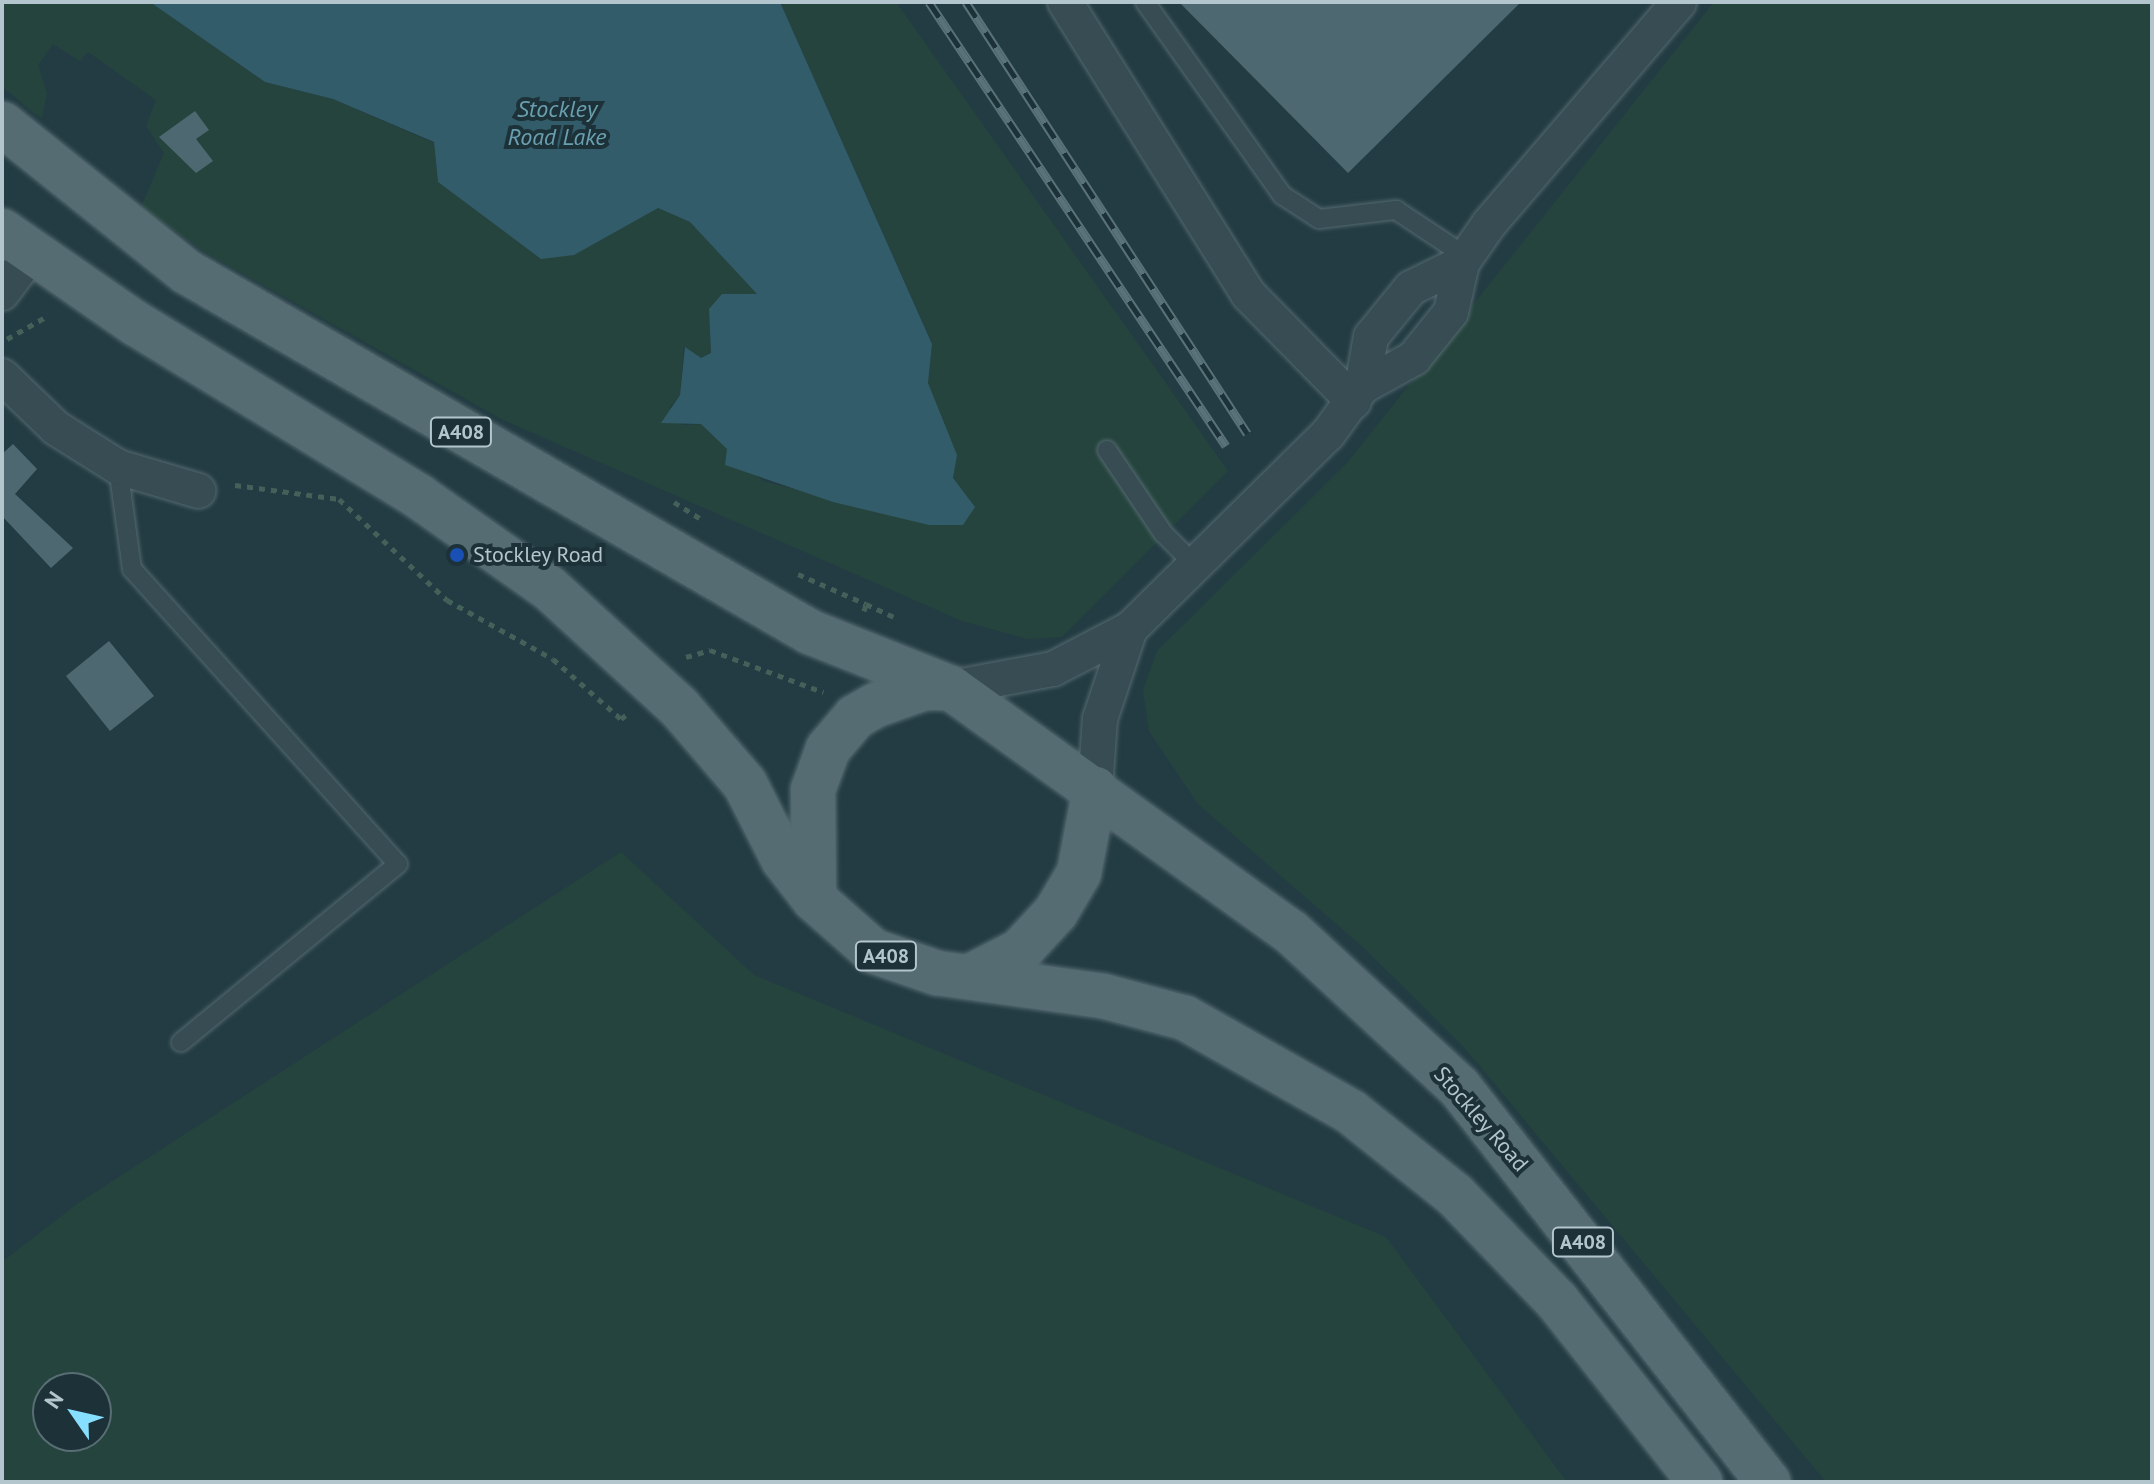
<!DOCTYPE html>
<style>
body{margin:0}
#map{position:relative;width:2154px;height:1484px;overflow:hidden;background:#233c43;font-family:"PT Sans",sans-serif}
div>[style]{position:absolute}
[style*='--x']{left:calc(var(--x)*1px);top:calc(var(--y)*1px);width:calc(var(--w)*1px);rotate:calc(var(--a)*1deg)}
.green>*{inset:0;background:#25443d}
.water>*{inset:0;background:#335c6a}
.building>*{inset:0;background:#4e6871}
.path>*{height:5px;margin-top:-2.5px;transform-origin:0;background:repeating-linear-gradient(90deg,#436059 0 6px,transparent 0 12px)}
.roads{filter:drop-shadow(0 0 2px #556970) drop-shadow(0 0 2px #556970)}
.service>*{height:18px;margin:-9px;padding:0 9px;transform-origin:9px;border-radius:9px;background:#374c53}
.minor>*{height:34px;margin:-17px;padding:0 17px;transform-origin:17px;border-radius:17px;background:#374c53}
.primary>*{height:44px;margin:-22px;padding:0 22px;transform-origin:22px;border-radius:22px;background:#556c73}
.rail>*{height:9px;margin-top:-4.5px;transform-origin:0;background:repeating-linear-gradient(90deg,#1c3138 0 18px,#59727a 0 36px);box-sizing:border-box;border-block:2px solid #59727a}
.dots>*{width:22px;height:22px;translate:-50% -50%;box-sizing:border-box;border:4px solid #1c3138;border-radius:50%}
span{translate:-50% -50%;white-space:nowrap;text-align:center;line-height:1.15;-webkit-text-stroke:8px #1c3138;paint-order:stroke}
.shield-label span{padding:2px 6px;background:#1c3138;border:2px solid;border-radius:6px;-webkit-text-stroke-width:0}
.shield-label{font-size:20px;color:#b4c6cd;font-weight:700}
.poi-label{font-size:22px;color:#b4c6cd}
.left{translate:0 -50%;text-align:left}
.street-label{font-size:22px;color:#b4c6cd}
.water-label{font-size:24px;color:#6a9faf;font-style:italic}
.frame{position:absolute;inset:0;border:4px solid #b4c6cd;pointer-events:none}
.north{position:absolute;left:32px;top:1372px;width:80px;height:80px;box-sizing:border-box;background:#1c3138;border:2px solid #596d74;border-radius:50%;rotate:304deg;font-size:22px;font-weight:700;line-height:32px;text-align:center;color:#b4c6cd}
.north::after{content:'';display:block;margin:auto;width:28px;height:36px;background:#87dfff;clip-path:polygon(50% 0,100% 100%,50% 72%,0 100%)}
</style>
<div id="map">
<div class="green">
<div style="clip-path:polygon(2px 2px,150px 2px,265px 82px,333px 99px,434px 143px,438px 182px,541px 259px,658px 208px,690px 222px,758px 295px,709px 309px,711px 353px,701px 359px,684px 347px,680px 395px,669px 408px,682px 425px,701px 424px,763px 481px,793px 489px,953px 478px,956px 455px,928px 383px,932px 343px,780px 2px,896px 2px,1228px 471px,1062px 637px,1028px 639px,962px 621px,501px 419px,203px 251px,141px 207px,164px 153px,146px 126px,156px 100px,88px 52px,80px 61px,53px 44px,38px 65px,47px 93px,42px 118px,33px 113px,2px 86px)"></div>
<div style="clip-path:polygon(1714px 2px,2152px 2px,2152px 1482px,1826px 1482px,1462px 1045px,1364px 948px,1198px 804px,1149px 731px,1143px 690px,1157px 651px,1347px 463px)"></div>
<div style="clip-path:polygon(evenodd,621px 852px,754px 975px,1386px 1237px,1567px 1482px,2px 1482px,2px 1262px,77px 1204px,621px 852px,48px 1388px,96px 1388px,96px 1436px,48px 1436px,48px 1388px)"></div>
</div>
<div class="water">
<div style="clip-path:polygon(150px 2px,780px 2px,932px 344px,928px 383px,957px 455px,953px 478px,975px 507px,963px 525px,929px 525px,833px 502px,725px 465px,727px 449px,701px 424px,661px 423px,680px 395px,685px 347px,701px 358px,711px 353px,709px 309px,722px 294px,757px 294px,690px 222px,658px 208px,574px 255px,541px 259px,438px 182px,434px 142px,333px 99px,265px 82px)"></div>
</div>
<div class="building">
<div style="clip-path:polygon(1179px 2px,1521px 2px,1348px 173px)"></div>
<div style="clip-path:polygon(195px 111px,209px 130px,196px 139px,213px 161px,196px 173px,159px 137px)"></div>
<div style="clip-path:polygon(13px 444px,37px 469px,15px 494px,73px 548px,51px 568px,2px 516px,2px 454px)"></div>
<div style="clip-path:polygon(109px 641px,154px 696px,110px 731px,66px 676px)"></div>
</div>
<div class="path">
<div style="--x:7;--y:339;--w:48;--a:-29.7"></div>
<div style="--x:235;--y:485;--w:105;--a:7.7"></div>
<div style="--x:339;--y:499;--w:148;--a:43.1"></div>
<div style="--x:447;--y:600;--w:121;--a:29.1"></div>
<div style="--x:553;--y:659;--w:91;--a:41.4"></div>
<div style="--x:621;--y:719;--w:8;--a:-40"></div>
<div style="--x:674;--y:502;--w:34;--a:32"></div>
<div style="--x:798;--y:574;--w:74;--a:23.8"></div>
<div style="--x:864;--y:611;--w:7;--a:-74"></div>
<div style="--x:866;--y:604;--w:31;--a:25"></div>
<div style="--x:686;--y:657;--w:25;--a:-16"></div>
<div style="--x:710;--y:650;--w:121;--a:20.4"></div>
</div>
<div class="roads">
<div class="service">
<div style="--x:1145;--y:2;--w:237;--a:54.6"></div>
<div style="--x:1282;--y:195;--w:44;--a:33"></div>
<div style="--x:1319;--y:219;--w:78;--a:-6.7"></div>
<div style="--x:1396;--y:210;--w:85;--a:33.5"></div>
<div style="--x:1107;--y:450;--w:100;--a:56"></div>
<div style="--x:1163;--y:533;--w:45;--a:45"></div>
<div style="--x:118;--y:467;--w:103;--a:82.2"></div>
<div style="--x:132;--y:569;--w:397;--a:48"></div>
<div style="--x:398;--y:864;--w:281;--a:140.6"></div>
</div>
<div class="minor">
<div style="--x:1065;--y:2;--w:345;--a:57.9"></div>
<div style="--x:1248;--y:294;--w:151;--a:45.5"></div>
<div style="--x:2;--y:293;--w:50;--a:-53.1"></div>
<div style="--x:2;--y:376;--w:75;--a:43.9"></div>
<div style="--x:56;--y:428;--w:73;--a:32.2"></div>
<div style="--x:118;--y:467;--w:84;--a:16.5"></div>
<div style="--x:1362;--y:387;--w:60;--a:-29.1"></div>
<div style="--x:1414;--y:358;--w:59;--a:-51.2"></div>
<div style="--x:1451;--y:312;--w:50;--a:-77.3"></div>
<div style="--x:1462;--y:263;--w:47;--a:-55.3"></div>
<div style="--x:1489;--y:224;--w:292;--a:-49.4"></div>
<div style="--x:951;--y:688;--w:104;--a:-10.6"></div>
<div style="--x:1053;--y:669;--w:87;--a:-27.5"></div>
<div style="--x:1130;--y:629;--w:278;--a:-44.6"></div>
<div style="--x:1328;--y:434;--w:58;--a:-54.1"></div>
<div style="--x:1362;--y:387;--w:51;--a:-79.8"></div>
<div style="--x:1371;--y:337;--w:63;--a:-50.8"></div>
<div style="--x:1411;--y:288;--w:57;--a:-26.1"></div>
<div style="--x:1095;--y:788;--w:69;--a:-85.9"></div>
<div style="--x:1100;--y:719;--w:95;--a:-71.6"></div>
</div>
<div class="primary">
<div style="--x:2;--y:124;--w:237;--a:38.7"></div>
<div style="--x:187;--y:272;--w:720;--a:30.02"></div>
<div style="--x:810;--y:632;--w:152;--a:21.7"></div>
<div style="--x:951;--y:688;--w:418;--a:35.7"></div>
<div style="--x:1291;--y:932;--w:229;--a:42.7"></div>
<div style="--x:1459;--y:1087;--w:502;--a:51.96"></div>
<div style="--x:2;--y:231;--w:162;--a:34.7"></div>
<div style="--x:135;--y:323;--w:332;--a:31.4"></div>
<div style="--x:418;--y:496;--w:160;--a:35.1"></div>
<div style="--x:549;--y:588;--w:176;--a:42.5"></div>
<div style="--x:679;--y:707;--w:101;--a:49.4"></div>
<div style="--x:745;--y:784;--w:84;--a:63.1"></div>
<div style="--x:783;--y:859;--w:51;--a:52.2"></div>
<div style="--x:814;--y:899;--w:79;--a:41.4"></div>
<div style="--x:873;--y:951;--w:68;--a:19"></div>
<div style="--x:937;--y:973;--w:168;--a:7.9"></div>
<div style="--x:1103;--y:996;--w:85;--a:15"></div>
<div style="--x:1185;--y:1018;--w:191;--a:29.5"></div>
<div style="--x:1351;--y:1112;--w:133;--a:38.6"></div>
<div style="--x:1455;--y:1195;--w:147;--a:46.1"></div>
<div style="--x:1557;--y:1301;--w:231;--a:51.7"></div>
<div style="--x:814;--y:899;--w:109;--a:-90.5"></div>
<div style="--x:813;--y:790;--w:44;--a:-69.9"></div>
<div style="--x:828;--y:749;--w:42;--a:-49.8"></div>
<div style="--x:855;--y:717;--w:24;--a:-30"></div>
<div style="--x:876;--y:705;--w:51;--a:-19.5"></div>
<div style="--x:924;--y:688;--w:25;--a:0"></div>
<div style="--x:975;--y:974;--w:51;--a:-27.1"></div>
<div style="--x:1020;--y:951;--w:53;--a:-47.3"></div>
<div style="--x:1056;--y:912;--w:45;--a:-59.5"></div>
<div style="--x:1079;--y:873;--w:86;--a:-79.3"></div>
</div>
</div>
<div class="rail">
<div style="--x:929;--y:2;--w:534;--a:56.22"></div>
<div style="--x:966;--y:2;--w:515;--a:56.9"></div>
</div>
<div class="dots">
<div style="left:457px;top:555px;background:#1a4fb4"></div>
</div>
<div class="shield-label">
<span style="left:461px;top:432px">A408</span>
<span style="left:886px;top:956px">A408</span>
<span style="left:1583px;top:1242px">A408</span>
</div>
<div class="poi-label">
<span class="left" style="left:473px;top:555px">Stockley Road</span>
</div>
<div class="street-label">
<span style="left:1481px;top:1119px;rotate:49deg">Stockley Road</span>
</div>
<div class="water-label">
<span style="left:557px;top:123px">Stockley<br>Road Lake</span>
</div>
<div class="frame"></div>
<div class="north">N</div>
</div>
